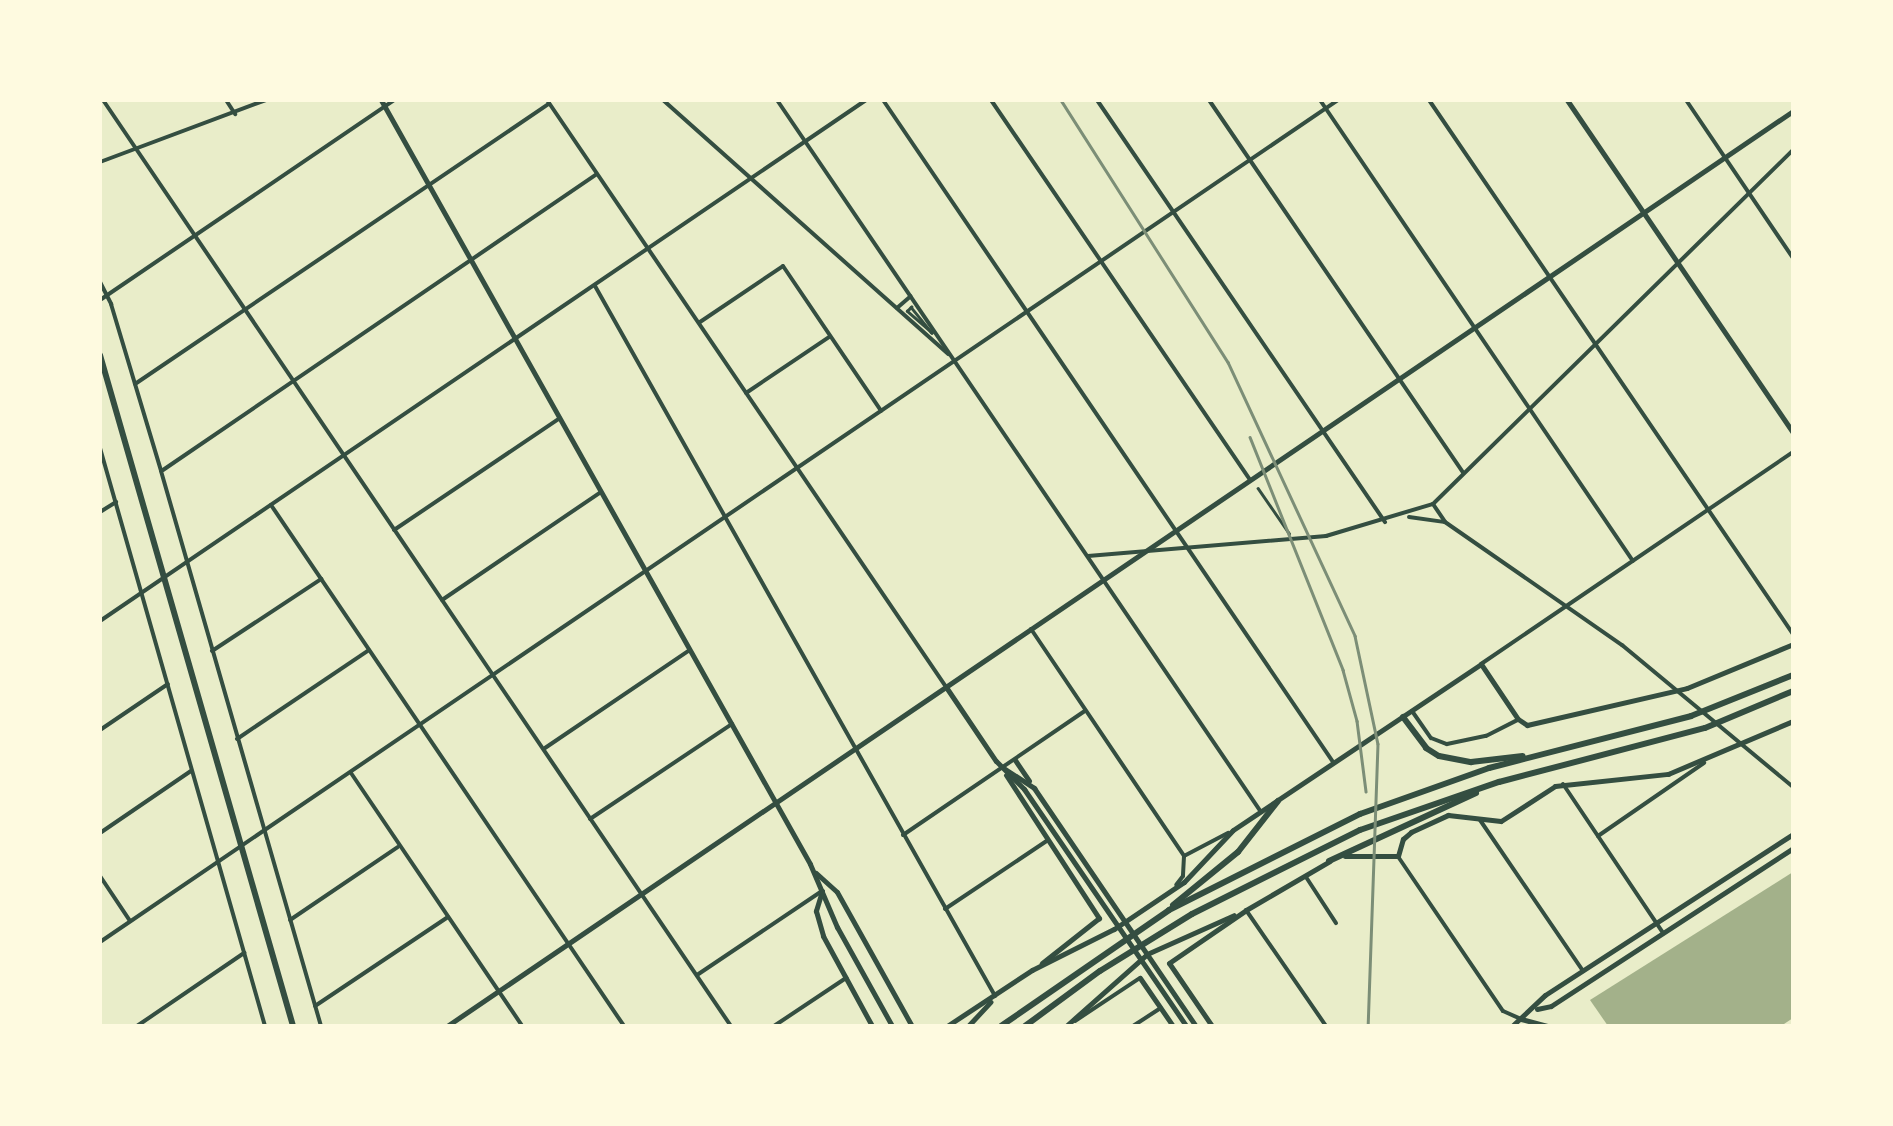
<!DOCTYPE html>
<style>
body{margin:0}
#map{position:relative;width:1893px;height:1126px;overflow:hidden;background:#e9edc9;font-family:"Work Sans",sans-serif}
div>[style]{position:absolute}
[style*='--x']{left:calc(var(--x)*1px);top:calc(var(--y)*1px);width:calc(var(--w)*1px);rotate:calc(var(--a)*1deg)}
.water>*{inset:0;background:#a3b18a}
.pedestrian>*{height:2.5px;margin:-1.25px;padding:0 1.25px;transform-origin:1.25px;border-radius:1.25px;background:#344e41}
.minor>*{height:4px;margin:-2px;padding:0 2px;transform-origin:2px;border-radius:2px;background:#344e41}
.tertiary>*{height:5px;margin:-2.5px;padding:0 2.5px;transform-origin:2.5px;border-radius:2.5px;background:#344e41}
.secondary>*{height:5px;margin:-2.5px;padding:0 2.5px;transform-origin:2.5px;border-radius:2.5px;background:#344e41}
.primary>*{height:6px;margin:-3px;padding:0 3px;transform-origin:3px;border-radius:3px;background:#344e41}
.motorway>*{height:6px;margin:-3px;padding:0 3px;transform-origin:3px;border-radius:3px;background:#344e41}
.rail>*{height:2.5px;margin:-1.25px;padding:0 1.25px;transform-origin:1.25px;border-radius:1.25px;background:#7c8e77}
span{translate:-50% -50%;white-space:nowrap;text-align:center;line-height:1.15;-webkit-text-stroke:9px #fefae0;paint-order:stroke}
.frame{position:absolute;inset:0;border:102px solid #fefae0;pointer-events:none}
</style>
<div id="map">
<div class="water">
<div style="clip-path:polygon(1793px 872px,1793px 1018px,1781px 1026px,1608px 1026px,1590px 1000px)"></div>
</div>
<div class="pedestrian">
<div style="--x:911;--y:307;--w:32;--a:51"></div>
<div style="--x:931;--y:332;--w:1;--a:45"></div>
<div style="--x:932;--y:333;--w:33;--a:-139"></div>
<div style="--x:907;--y:311;--w:6;--a:-45"></div>
<div style="--x:1258;--y:488;--w:55;--a:55.4"></div>
</div>
<div class="minor">
<div style="--x:103;--y:100;--w:1119;--a:55.86"></div>
<div style="--x:226;--y:100;--w:17;--a:57"></div>
<div style="--x:547;--y:100;--w:710;--a:55.79"></div>
<div style="--x:663;--y:100;--w:382;--a:41.7"></div>
<div style="--x:777;--y:100;--w:861;--a:55.79"></div>
<div style="--x:883;--y:100;--w:800;--a:55.79"></div>
<div style="--x:991;--y:100;--w:460;--a:55.7"></div>
<div style="--x:1097;--y:100;--w:511;--a:55.69"></div>
<div style="--x:1209;--y:100;--w:451;--a:55.7"></div>
<div style="--x:1320;--y:100;--w:557;--a:55.83"></div>
<div style="--x:1429;--y:100;--w:646;--a:55.72"></div>
<div style="--x:1686;--y:100;--w:191;--a:55.9"></div>
<div style="--x:100;--y:162;--w:177;--a:-20.5"></div>
<div style="--x:100;--y:282;--w:25;--a:63"></div>
<div style="--x:111;--y:304;--w:174;--a:73.3"></div>
<div style="--x:161;--y:471;--w:578;--a:73.92"></div>
<div style="--x:595;--y:286;--w:815;--a:60.6"></div>
<div style="--x:100;--y:300;--w:356;--a:-34.2"></div>
<div style="--x:897;--y:308;--w:18;--a:-41"></div>
<div style="--x:700;--y:322;--w:100;--a:-34"></div>
<div style="--x:783;--y:266;--w:175;--a:55.9"></div>
<div style="--x:135;--y:384;--w:500;--a:-34.1"></div>
<div style="--x:746;--y:393;--w:100;--a:-34"></div>
<div style="--x:100;--y:448;--w:601;--a:74.07"></div>
<div style="--x:163;--y:470;--w:525;--a:-34.3"></div>
<div style="--x:1433;--y:504;--w:22;--a:56"></div>
<div style="--x:1445;--y:522;--w:216;--a:34.8"></div>
<div style="--x:1622;--y:645;--w:222;--a:39.7"></div>
<div style="--x:271;--y:505;--w:629;--a:55.88"></div>
<div style="--x:100;--y:512;--w:19;--a:-32"></div>
<div style="--x:1409;--y:517;--w:35;--a:8"></div>
<div style="--x:394;--y:530;--w:200;--a:-34"></div>
<div style="--x:1088;--y:556;--w:239;--a:-4.8"></div>
<div style="--x:1326;--y:536;--w:112;--a:-16.7"></div>
<div style="--x:1433;--y:504;--w:505;--a:-44.52"></div>
<div style="--x:442;--y:600;--w:192;--a:-34.2"></div>
<div style="--x:100;--y:621;--w:926;--a:-34.22"></div>
<div style="--x:1031;--y:629;--w:274;--a:56"></div>
<div style="--x:1184;--y:856;--w:20;--a:93"></div>
<div style="--x:1183;--y:876;--w:11;--a:128"></div>
<div style="--x:212;--y:651;--w:131;--a:-33.4"></div>
<div style="--x:1481;--y:664;--w:377;--a:-34.2"></div>
<div style="--x:1412;--y:711;--w:33;--a:55"></div>
<div style="--x:1431;--y:738;--w:17;--a:21"></div>
<div style="--x:1447;--y:744;--w:40;--a:-12"></div>
<div style="--x:1486;--y:736;--w:35;--a:-27"></div>
<div style="--x:100;--y:730;--w:82;--a:-34.1"></div>
<div style="--x:237;--y:739;--w:159;--a:-34"></div>
<div style="--x:545;--y:748;--w:175;--a:-34.1"></div>
<div style="--x:351;--y:773;--w:305;--a:55.9"></div>
<div style="--x:1563;--y:784;--w:179;--a:56.1"></div>
<div style="--x:590;--y:819;--w:171;--a:-33.8"></div>
<div style="--x:1480;--y:820;--w:183;--a:55.7"></div>
<div style="--x:100;--y:833;--w:110;--a:-34.3"></div>
<div style="--x:903;--y:835;--w:220;--a:-34.3"></div>
<div style="--x:1598;--y:836;--w:129;--a:-34.6"></div>
<div style="--x:1184;--y:856;--w:50;--a:-27.6"></div>
<div style="--x:1399;--y:858;--w:185;--a:55.8"></div>
<div style="--x:1503;--y:1011;--w:20;--a:24"></div>
<div style="--x:100;--y:876;--w:54;--a:56.3"></div>
<div style="--x:1306;--y:877;--w:55;--a:56.9"></div>
<div style="--x:945;--y:909;--w:124;--a:-33.8"></div>
<div style="--x:1246;--y:910;--w:141;--a:55.4"></div>
<div style="--x:290;--y:920;--w:130;--a:-34.1"></div>
<div style="--x:100;--y:942;--w:1497;--a:-34.22"></div>
<div style="--x:697;--y:975;--w:151;--a:-33.9"></div>
<div style="--x:315;--y:1006;--w:160;--a:-33.8"></div>
<div style="--x:1075;--y:1021;--w:78;--a:-33.5"></div>
<div style="--x:137;--y:1026;--w:130;--a:-34.3"></div>
<div style="--x:774;--y:1026;--w:87;--a:-33.7"></div>
<div style="--x:1133;--y:1026;--w:33;--a:-33"></div>
</div>
<div class="tertiary">
<div style="--x:946;--y:687;--w:89;--a:56"></div>
<div style="--x:996;--y:761;--w:40;--a:45"></div>
<div style="--x:1024;--y:789;--w:287;--a:55.6"></div>
<div style="--x:1015;--y:760;--w:25;--a:56"></div>
<div style="--x:1005;--y:769;--w:35;--a:33"></div>
<div style="--x:1034;--y:788;--w:288;--a:55.8"></div>
<div style="--x:1006;--y:775;--w:171;--a:57"></div>
<div style="--x:1099;--y:918;--w:73;--a:141.7"></div>
<div style="--x:822;--y:891;--w:21;--a:107"></div>
<div style="--x:816;--y:911;--w:26;--a:74"></div>
<div style="--x:823;--y:936;--w:102;--a:61.4"></div>
<div style="--x:1140;--y:978;--w:58;--a:55.5"></div>
<div style="--x:447;--y:1026;--w:1628;--a:-34.21"></div>
</div>
<div class="secondary">
<div style="--x:381;--y:100;--w:876;--a:60.68"></div>
<div style="--x:810;--y:864;--w:69;--a:66.8"></div>
<div style="--x:837;--y:927;--w:113;--a:60.9"></div>
<div style="--x:1567;--y:100;--w:402;--a:55.8"></div>
<div style="--x:1345;--y:856;--w:53;--a:0"></div>
<div style="--x:1398;--y:856;--w:18;--a:-74"></div>
<div style="--x:1403;--y:839;--w:11;--a:-41"></div>
<div style="--x:1411;--y:832;--w:41;--a:-24.7"></div>
<div style="--x:1448;--y:815;--w:53;--a:6.5"></div>
<div style="--x:1501;--y:821;--w:64;--a:-32.9"></div>
<div style="--x:1555;--y:786;--w:114;--a:-6.1"></div>
<div style="--x:1668;--y:774;--w:136;--a:-23"></div>
<div style="--x:816;--y:873;--w:28;--a:42"></div>
<div style="--x:837;--y:892;--w:154;--a:60.8"></div>
<div style="--x:1537;--y:1009;--w:14;--a:-12"></div>
<div style="--x:1551;--y:1006;--w:289;--a:-33.1"></div>
<div style="--x:1521;--y:1019;--w:28;--a:15"></div>
<div style="--x:947;--y:1026;--w:102;--a:-33.4"></div>
<div style="--x:1032;--y:970;--w:92;--a:-26.6"></div>
<div style="--x:1114;--y:929;--w:84;--a:-33.9"></div>
<div style="--x:1184;--y:882;--w:71;--a:-46.7"></div>
<div style="--x:1233;--y:830;--w:298;--a:-33.8"></div>
<div style="--x:1481;--y:664;--w:66;--a:56.1"></div>
<div style="--x:1518;--y:719;--w:11;--a:34"></div>
<div style="--x:1527;--y:725;--w:164;--a:-13"></div>
<div style="--x:1687;--y:688;--w:115;--a:-22.5"></div>
<div style="--x:968;--y:1026;--w:33;--a:-47"></div>
<div style="--x:1066;--y:1026;--w:108;--a:-41.6"></div>
<div style="--x:1147;--y:954;--w:95;--a:-24.1"></div>
<div style="--x:1212;--y:1026;--w:76;--a:-124.3"></div>
<div style="--x:1169;--y:963;--w:93;--a:-34.5"></div>
<div style="--x:1246;--y:910;--w:97;--a:-30.3"></div>
<div style="--x:1512;--y:1026;--w:45;--a:-43.2"></div>
<div style="--x:1545;--y:995;--w:296;--a:-33"></div>
</div>
<div class="primary">
<div style="--x:100;--y:355;--w:698;--a:73.95"></div>
</div>
<div class="motorway">
<div style="--x:1403;--y:717;--w:39;--a:53"></div>
<div style="--x:1426;--y:748;--w:15;--a:32"></div>
<div style="--x:1439;--y:756;--w:33;--a:11"></div>
<div style="--x:1471;--y:762;--w:52;--a:-6.6"></div>
<div style="--x:1329;--y:861;--w:162;--a:-24.8"></div>
<div style="--x:1173;--y:905;--w:84;--a:-39.2"></div>
<div style="--x:1238;--y:852;--w:65;--a:-51.9"></div>
<div style="--x:1001;--y:1026;--w:204;--a:-34.6"></div>
<div style="--x:1169;--y:910;--w:214;--a:-26.7"></div>
<div style="--x:1360;--y:814;--w:137;--a:-19.6"></div>
<div style="--x:1489;--y:768;--w:209;--a:-14.4"></div>
<div style="--x:1691;--y:716;--w:110;--a:-21.9"></div>
<div style="--x:1025;--y:1026;--w:93;--a:-36.3"></div>
<div style="--x:1100;--y:971;--w:108;--a:-31.8"></div>
<div style="--x:1192;--y:914;--w:188;--a:-26.6"></div>
<div style="--x:1360;--y:830;--w:147;--a:-19.1"></div>
<div style="--x:1499;--y:782;--w:213;--a:-14.7"></div>
<div style="--x:1705;--y:728;--w:95;--a:-22.8"></div>
</div>
<div class="rail">
<div style="--x:1061;--y:100;--w:311;--a:57.5"></div>
<div style="--x:1228;--y:362;--w:302;--a:65.1"></div>
<div style="--x:1355;--y:636;--w:110;--a:78"></div>
<div style="--x:1378;--y:744;--w:282;--a:92"></div>
<div style="--x:1250;--y:437;--w:251;--a:68.2"></div>
<div style="--x:1343;--y:670;--w:53;--a:74.6"></div>
<div style="--x:1357;--y:721;--w:71;--a:82.7"></div>
</div>
<div class="frame"></div>
</div>
